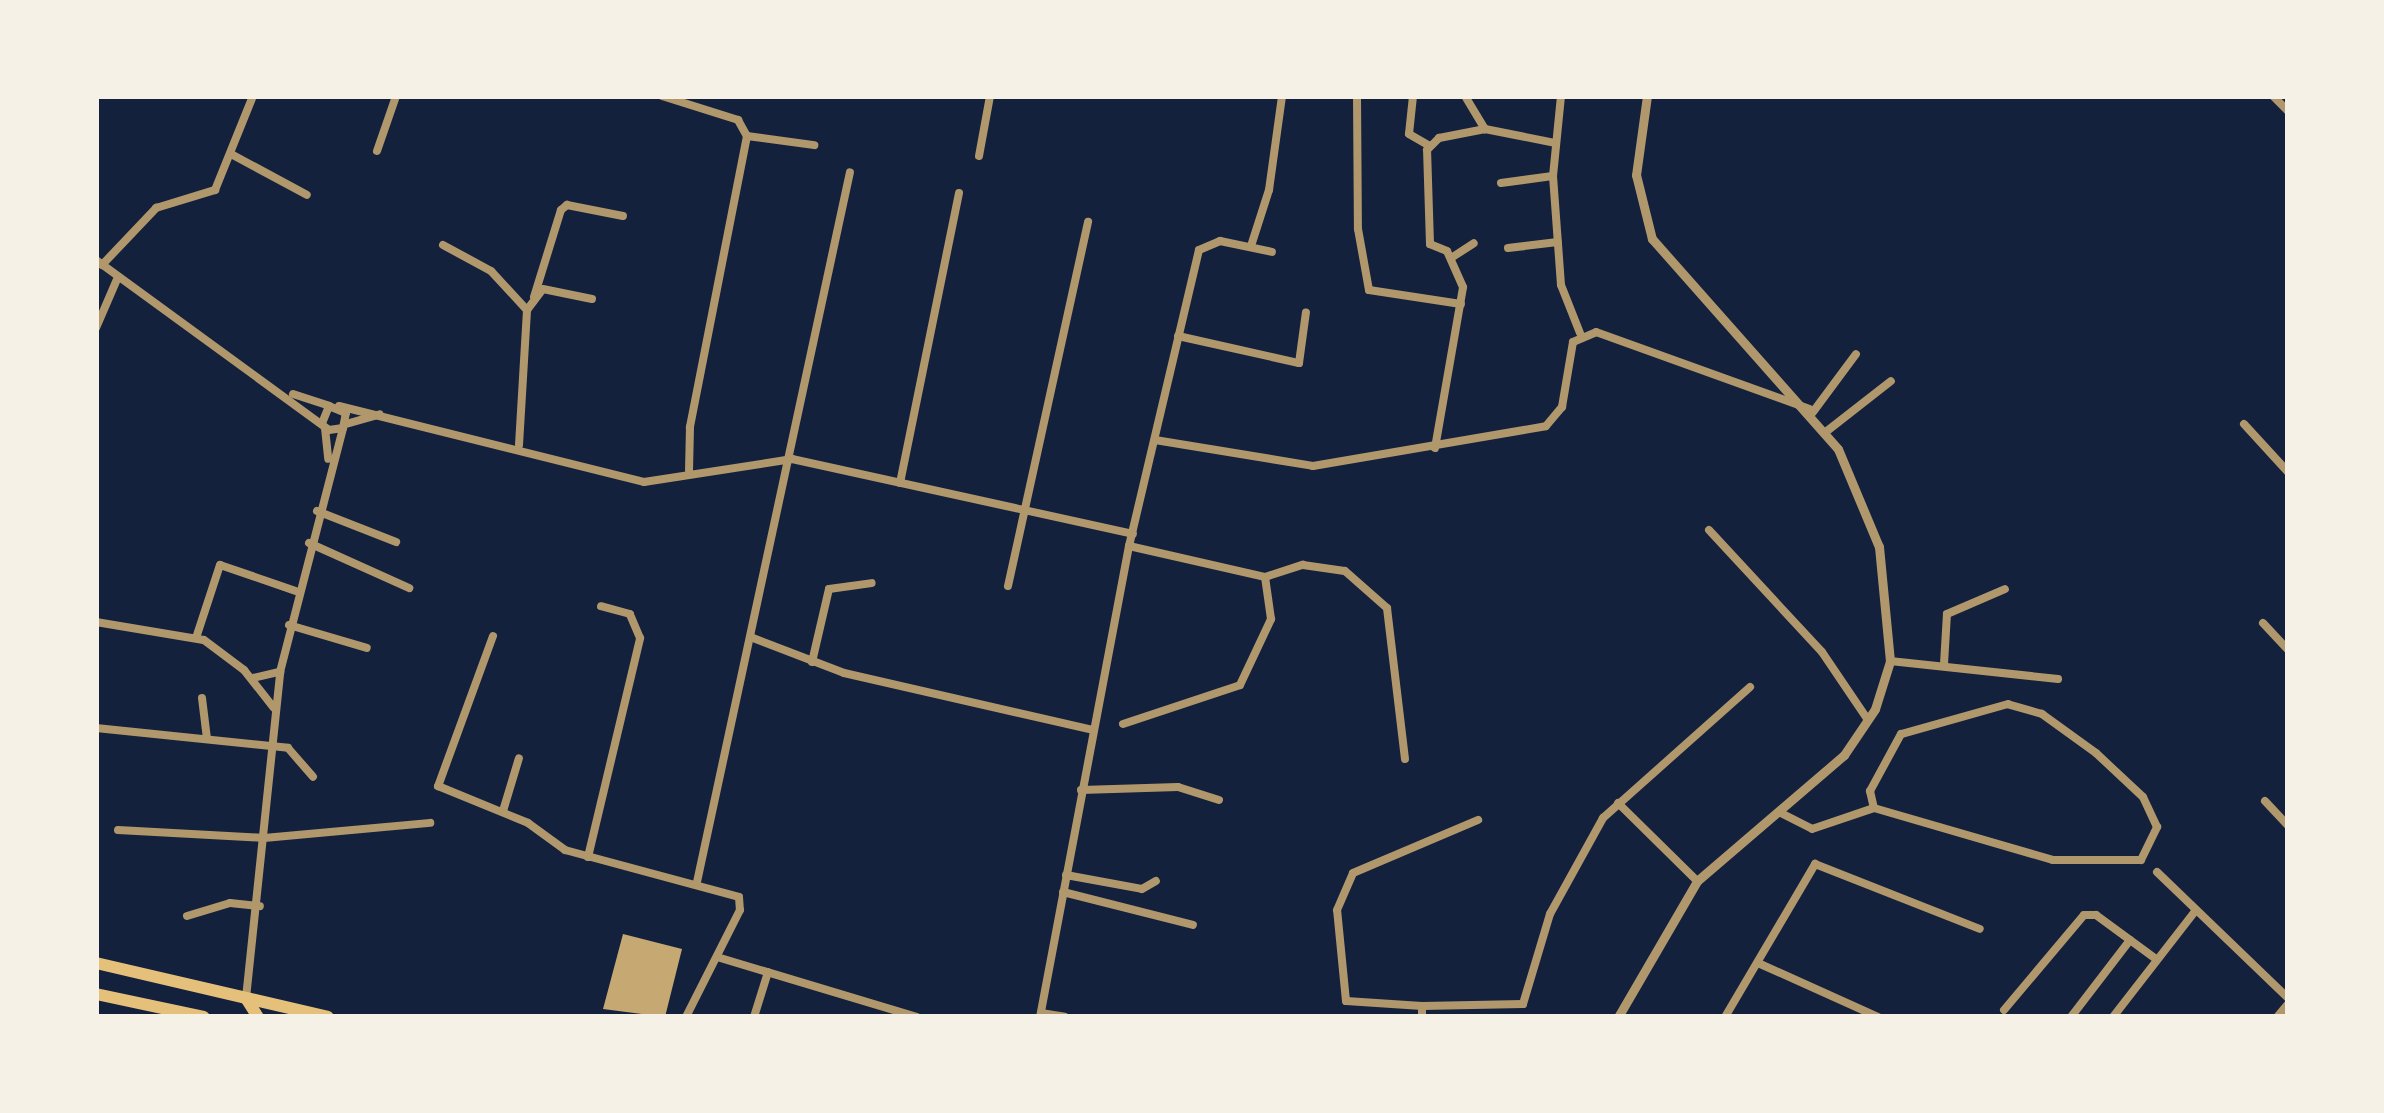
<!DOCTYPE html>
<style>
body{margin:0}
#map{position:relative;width:2384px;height:1113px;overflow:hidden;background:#14213d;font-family:Literata,serif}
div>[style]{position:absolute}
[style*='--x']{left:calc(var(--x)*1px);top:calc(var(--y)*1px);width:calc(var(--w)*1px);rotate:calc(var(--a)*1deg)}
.building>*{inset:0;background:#c6a872}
.minor>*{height:8px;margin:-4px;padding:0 4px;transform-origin:4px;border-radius:4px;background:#b1986c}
.tertiary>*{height:9px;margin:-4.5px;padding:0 4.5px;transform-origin:4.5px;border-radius:4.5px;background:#b1986c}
.trunk>*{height:12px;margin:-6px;padding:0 6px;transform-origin:6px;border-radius:6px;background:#e5c07b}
span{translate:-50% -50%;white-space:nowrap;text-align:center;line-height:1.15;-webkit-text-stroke:9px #f6f1e7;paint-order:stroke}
.frame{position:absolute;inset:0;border:99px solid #f6f1e7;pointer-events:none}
</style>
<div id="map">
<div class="building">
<div style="clip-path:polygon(623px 934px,682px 949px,665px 1017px,603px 1009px)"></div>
</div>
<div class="minor">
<div style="--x:662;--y:96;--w:80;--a:17.5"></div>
<div style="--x:738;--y:120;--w:18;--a:61"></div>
<div style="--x:747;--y:136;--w:297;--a:101.1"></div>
<div style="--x:690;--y:427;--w:43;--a:91.3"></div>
<div style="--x:1357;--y:96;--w:133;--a:89.6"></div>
<div style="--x:1358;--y:229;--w:62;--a:79.8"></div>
<div style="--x:1369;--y:290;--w:93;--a:8.7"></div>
<div style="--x:1413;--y:96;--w:38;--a:96"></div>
<div style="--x:1409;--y:134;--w:24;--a:30"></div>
<div style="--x:1465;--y:96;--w:39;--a:59"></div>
<div style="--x:1561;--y:96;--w:80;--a:95.7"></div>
<div style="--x:1553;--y:176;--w:109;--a:85.8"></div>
<div style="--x:1561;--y:285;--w:52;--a:68.4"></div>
<div style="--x:2273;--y:96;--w:21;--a:45"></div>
<div style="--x:747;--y:136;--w:68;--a:7.7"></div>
<div style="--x:377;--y:151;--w:58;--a:-70.9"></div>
<div style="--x:231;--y:154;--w:86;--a:28.3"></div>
<div style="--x:979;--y:156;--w:61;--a:-79.6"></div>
<div style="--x:1501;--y:183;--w:52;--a:-7.7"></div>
<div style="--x:443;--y:245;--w:55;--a:28.4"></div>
<div style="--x:491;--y:271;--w:53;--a:47.3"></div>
<div style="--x:1251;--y:246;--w:59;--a:-72.2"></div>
<div style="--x:1269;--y:190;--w:95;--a:-82.1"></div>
<div style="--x:1508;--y:248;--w:50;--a:-6.8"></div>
<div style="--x:1451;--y:258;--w:27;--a:-33"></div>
<div style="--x:96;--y:260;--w:288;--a:36.1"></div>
<div style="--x:329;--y:430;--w:14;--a:-8"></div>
<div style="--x:343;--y:428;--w:15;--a:-79"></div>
<div style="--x:346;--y:413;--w:18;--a:-158"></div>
<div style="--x:329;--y:406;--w:18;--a:112"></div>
<div style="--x:102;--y:265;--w:79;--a:-46.5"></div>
<div style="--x:156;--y:208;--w:62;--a:-17"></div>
<div style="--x:215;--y:190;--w:101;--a:-68"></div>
<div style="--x:534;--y:297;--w:91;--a:-72.8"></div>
<div style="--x:561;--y:210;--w:8;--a:-40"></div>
<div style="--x:567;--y:205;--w:57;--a:11.1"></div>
<div style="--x:96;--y:328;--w:56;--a:-66.7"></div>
<div style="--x:1178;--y:336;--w:124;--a:12.6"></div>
<div style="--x:1299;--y:363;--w:51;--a:-82.2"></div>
<div style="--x:293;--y:394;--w:38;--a:18"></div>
<div style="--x:339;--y:406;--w:314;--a:14"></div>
<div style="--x:644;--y:482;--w:150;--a:-8.8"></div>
<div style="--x:792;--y:459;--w:349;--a:12.4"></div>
<div style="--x:1813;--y:412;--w:72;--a:-53.4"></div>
<div style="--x:346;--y:424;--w:35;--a:-16"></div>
<div style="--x:2244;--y:424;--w:65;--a:47.5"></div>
<div style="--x:325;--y:428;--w:31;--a:84"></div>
<div style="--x:1827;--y:431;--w:81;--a:-38"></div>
<div style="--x:1155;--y:440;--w:160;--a:9.3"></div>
<div style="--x:1313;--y:466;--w:236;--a:-9.7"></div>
<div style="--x:1546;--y:426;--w:25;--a:-50"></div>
<div style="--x:1562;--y:407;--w:66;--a:-80.4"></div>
<div style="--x:1573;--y:342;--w:25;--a:-23"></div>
<div style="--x:1596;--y:332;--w:227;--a:19.8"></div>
<div style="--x:519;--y:445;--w:135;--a:-86.6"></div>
<div style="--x:527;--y:310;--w:26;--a:-53"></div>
<div style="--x:543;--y:289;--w:50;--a:11.5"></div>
<div style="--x:1435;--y:448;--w:163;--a:-80.1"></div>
<div style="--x:1463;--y:287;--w:39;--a:-114"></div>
<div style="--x:1447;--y:251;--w:18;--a:-158"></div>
<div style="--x:1430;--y:244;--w:94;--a:-91.8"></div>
<div style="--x:1427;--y:150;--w:17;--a:-45"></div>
<div style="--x:1439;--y:138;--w:47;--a:-11.1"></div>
<div style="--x:1485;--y:129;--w:71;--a:11.3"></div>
<div style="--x:900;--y:483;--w:296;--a:-78.5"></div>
<div style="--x:317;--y:511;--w:85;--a:21.4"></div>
<div style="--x:1709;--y:530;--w:166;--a:47.2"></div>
<div style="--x:1822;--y:652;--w:82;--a:55.9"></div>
<div style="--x:309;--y:543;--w:110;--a:24.2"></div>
<div style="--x:1129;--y:546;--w:139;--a:12.8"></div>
<div style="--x:1265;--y:577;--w:40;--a:-18"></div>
<div style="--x:1303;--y:565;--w:42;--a:8.1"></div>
<div style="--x:1345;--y:571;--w:56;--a:41.4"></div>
<div style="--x:1387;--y:608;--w:152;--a:83.2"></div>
<div style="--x:1008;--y:586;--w:373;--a:-77.6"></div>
<div style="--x:96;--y:622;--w:109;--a:9.5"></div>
<div style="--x:204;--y:640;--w:50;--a:36.9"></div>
<div style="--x:244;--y:670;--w:48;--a:51.7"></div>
<div style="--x:2263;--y:623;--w:37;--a:47"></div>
<div style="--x:289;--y:625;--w:81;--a:16.4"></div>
<div style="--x:493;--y:636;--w:160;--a:110.1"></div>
<div style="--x:438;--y:786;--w:97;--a:22.3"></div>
<div style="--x:528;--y:823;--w:46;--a:36.1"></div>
<div style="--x:565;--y:850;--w:180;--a:15.1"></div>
<div style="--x:739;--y:897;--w:13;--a:86"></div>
<div style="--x:740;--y:910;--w:120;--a:116.8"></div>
<div style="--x:196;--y:638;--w:77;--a:-71.8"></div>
<div style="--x:220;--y:565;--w:80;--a:18.9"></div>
<div style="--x:753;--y:638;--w:97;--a:21"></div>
<div style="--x:844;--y:673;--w:254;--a:12.9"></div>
<div style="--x:1890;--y:661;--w:169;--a:6.1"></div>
<div style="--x:812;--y:662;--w:75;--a:-76.9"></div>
<div style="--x:829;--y:589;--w:43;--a:-7.9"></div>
<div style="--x:1944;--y:664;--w:50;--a:-86.6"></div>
<div style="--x:1947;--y:614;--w:63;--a:-23.3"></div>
<div style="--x:253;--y:678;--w:28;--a:-13"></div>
<div style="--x:202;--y:698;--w:39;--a:83"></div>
<div style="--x:1123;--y:724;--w:123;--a:-18.4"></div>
<div style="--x:1240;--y:685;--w:73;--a:-64.8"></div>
<div style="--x:1271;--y:619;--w:42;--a:-98.1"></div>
<div style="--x:96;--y:728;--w:193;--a:5.9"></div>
<div style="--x:288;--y:748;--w:38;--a:49"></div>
<div style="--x:1081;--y:790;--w:97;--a:-1.8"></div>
<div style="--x:1178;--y:787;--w:43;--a:17.6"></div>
<div style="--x:2265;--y:801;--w:34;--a:47"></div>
<div style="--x:1618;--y:803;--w:111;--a:44.6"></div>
<div style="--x:503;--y:811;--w:55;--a:-73.2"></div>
<div style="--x:1779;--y:812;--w:37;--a:27"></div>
<div style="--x:1812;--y:829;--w:65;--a:-18.7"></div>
<div style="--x:1874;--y:808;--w:186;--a:16.2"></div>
<div style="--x:2053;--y:860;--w:88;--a:0"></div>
<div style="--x:2141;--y:860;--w:37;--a:-64"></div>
<div style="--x:2157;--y:827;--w:33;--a:-115"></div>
<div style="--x:2143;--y:797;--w:64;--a:-136.9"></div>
<div style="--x:2096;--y:753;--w:67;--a:-144.2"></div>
<div style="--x:2042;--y:714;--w:35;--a:-164"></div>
<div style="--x:2008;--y:704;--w:111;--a:164.3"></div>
<div style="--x:1901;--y:734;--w:65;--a:118.5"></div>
<div style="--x:1870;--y:791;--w:17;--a:77"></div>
<div style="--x:118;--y:830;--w:146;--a:3.1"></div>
<div style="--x:264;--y:838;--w:167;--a:-5.2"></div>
<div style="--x:588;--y:857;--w:225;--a:-76.6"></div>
<div style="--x:640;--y:638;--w:26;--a:-113"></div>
<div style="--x:630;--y:614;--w:30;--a:-165"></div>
<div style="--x:2157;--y:872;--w:182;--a:43.9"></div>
<div style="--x:1066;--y:875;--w:77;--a:10.4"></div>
<div style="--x:1142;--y:889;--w:16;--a:-30"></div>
<div style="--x:697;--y:882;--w:726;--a:-77.84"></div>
<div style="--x:1063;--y:892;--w:134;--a:14.2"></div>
<div style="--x:187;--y:916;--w:45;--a:-16.8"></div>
<div style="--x:230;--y:903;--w:30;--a:6"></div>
<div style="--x:717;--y:957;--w:209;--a:16.7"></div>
<div style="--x:1758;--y:963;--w:132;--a:24.2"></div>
<div style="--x:246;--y:998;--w:328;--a:-84"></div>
<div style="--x:280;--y:672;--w:252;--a:-75.5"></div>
<div style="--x:1422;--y:1006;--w:101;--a:-1.1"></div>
<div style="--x:1523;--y:1004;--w:94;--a:-73.3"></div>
<div style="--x:1550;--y:914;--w:110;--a:-61.1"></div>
<div style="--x:1603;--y:818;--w:197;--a:-41.7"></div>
<div style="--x:2004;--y:1010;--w:124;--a:-49.9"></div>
<div style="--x:2084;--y:915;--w:12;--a:0"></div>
<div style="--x:2096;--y:915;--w:74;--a:36.3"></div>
<div style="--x:1041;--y:1013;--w:24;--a:9"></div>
<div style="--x:754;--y:1017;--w:47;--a:-72.7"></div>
<div style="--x:1040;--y:1017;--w:479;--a:-79.3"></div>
<div style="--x:1129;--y:546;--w:304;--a:-76.7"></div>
<div style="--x:1199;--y:250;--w:23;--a:-23"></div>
<div style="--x:1220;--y:241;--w:53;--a:11.9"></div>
<div style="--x:1422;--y:1017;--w:11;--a:-90"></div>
<div style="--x:1422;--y:1006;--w:76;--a:-176.2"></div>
<div style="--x:1346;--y:1001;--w:91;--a:-95.6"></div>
<div style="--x:1337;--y:910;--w:40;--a:-66.6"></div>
<div style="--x:1353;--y:873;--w:136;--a:-23"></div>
<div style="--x:1725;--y:1017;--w:178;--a:-59.5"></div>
<div style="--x:1815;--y:864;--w:177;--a:21.5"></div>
<div style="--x:2071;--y:1017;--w:97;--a:-52.5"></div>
<div style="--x:2113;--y:1017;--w:135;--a:-52.2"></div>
<div style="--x:2277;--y:1017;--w:17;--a:-50"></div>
</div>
<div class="tertiary">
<div style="--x:1618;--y:1017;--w:157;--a:-59.8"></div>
<div style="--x:1697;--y:881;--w:194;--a:-40.6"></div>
<div style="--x:1844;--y:755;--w:55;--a:-56"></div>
<div style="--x:1875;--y:709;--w:50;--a:-72.6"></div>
<div style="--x:1890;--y:661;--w:115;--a:-95.5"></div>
<div style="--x:1879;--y:547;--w:106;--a:-112.7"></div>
<div style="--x:1838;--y:449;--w:281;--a:-131.5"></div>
<div style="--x:1652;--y:239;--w:66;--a:-104"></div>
<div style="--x:1636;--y:175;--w:80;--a:-82.1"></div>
</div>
<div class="trunk">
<div style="--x:96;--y:963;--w:238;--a:13.1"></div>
<div style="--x:96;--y:994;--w:110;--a:12"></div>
<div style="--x:246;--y:998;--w:22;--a:58"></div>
</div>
<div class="frame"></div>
</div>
